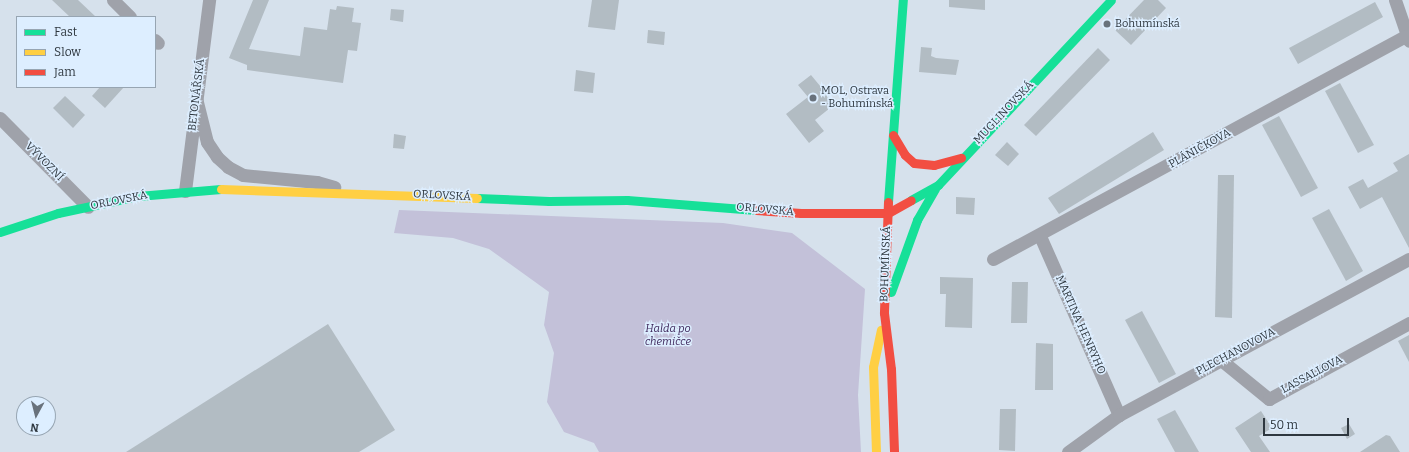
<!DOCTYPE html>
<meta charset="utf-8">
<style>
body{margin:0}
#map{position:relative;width:1409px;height:452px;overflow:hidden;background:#d6e1ec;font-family:Bitter,serif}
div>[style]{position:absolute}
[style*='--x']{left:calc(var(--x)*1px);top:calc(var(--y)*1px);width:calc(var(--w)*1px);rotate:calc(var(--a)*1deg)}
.green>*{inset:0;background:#c3c1d9}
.building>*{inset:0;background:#b2bcc3}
.street>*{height:13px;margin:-6.5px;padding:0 6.5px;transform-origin:6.5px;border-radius:6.5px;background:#9fa2aa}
.fast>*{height:9px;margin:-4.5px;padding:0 4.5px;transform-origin:4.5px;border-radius:4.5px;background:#16e098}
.slow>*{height:9px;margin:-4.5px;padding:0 4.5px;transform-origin:4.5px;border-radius:4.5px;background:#ffcf43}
.jam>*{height:9px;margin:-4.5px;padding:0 4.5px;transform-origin:4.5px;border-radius:4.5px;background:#f24e42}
.dots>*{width:11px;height:11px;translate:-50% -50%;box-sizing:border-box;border:2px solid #def;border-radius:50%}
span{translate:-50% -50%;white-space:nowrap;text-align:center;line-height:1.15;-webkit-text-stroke:3px #def;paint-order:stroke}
.poi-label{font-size:11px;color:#2e373f}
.left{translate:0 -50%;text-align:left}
.street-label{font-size:11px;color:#2e373f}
.park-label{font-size:11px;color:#3f285c;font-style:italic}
.legend{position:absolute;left:16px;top:16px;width:140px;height:72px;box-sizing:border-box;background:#def;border:1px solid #97a5b2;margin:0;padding:5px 7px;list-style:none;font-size:12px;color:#2e373f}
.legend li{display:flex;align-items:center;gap:8px;height:20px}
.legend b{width:20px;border:1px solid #97a5b2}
.north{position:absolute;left:16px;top:396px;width:40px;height:40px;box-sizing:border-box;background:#def;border:1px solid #97a5b2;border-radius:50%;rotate:187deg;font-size:11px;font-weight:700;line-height:16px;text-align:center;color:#2e373f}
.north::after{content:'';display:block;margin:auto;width:14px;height:18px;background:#69727c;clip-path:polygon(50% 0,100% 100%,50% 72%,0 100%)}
.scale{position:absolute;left:1263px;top:418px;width:86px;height:18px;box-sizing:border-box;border:2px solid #2e373f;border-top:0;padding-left:5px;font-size:12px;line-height:14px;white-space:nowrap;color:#2e373f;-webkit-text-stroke:3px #def;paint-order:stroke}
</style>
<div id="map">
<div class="green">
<div style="clip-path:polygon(399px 210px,723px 223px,792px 233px,865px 289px,858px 395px,861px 452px,599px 452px,594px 443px,564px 432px,547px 402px,554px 353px,544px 325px,549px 292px,489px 249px,453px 238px,394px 233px)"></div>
</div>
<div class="building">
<div style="clip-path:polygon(52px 0,78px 0,96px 17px,70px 17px)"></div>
<div style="clip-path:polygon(253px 0,269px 0,249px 49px,300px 56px,304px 27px,327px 30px,330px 9px,336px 10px,337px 6px,354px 8px,352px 22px,361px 23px,357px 51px,348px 50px,343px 83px,247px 70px,247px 65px,229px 58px)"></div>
<div style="clip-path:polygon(592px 0,619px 0,615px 30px,588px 27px)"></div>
<div style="clip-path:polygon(949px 0,985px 0,985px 10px,949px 7px)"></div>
<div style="clip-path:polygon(1144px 0,1158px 0,1166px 8px,1131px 45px,1115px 30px)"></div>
<div style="clip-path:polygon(1375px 2px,1383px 17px,1298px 64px,1289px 48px)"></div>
<div style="clip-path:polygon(391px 9px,404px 10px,403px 22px,390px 20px)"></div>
<div style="clip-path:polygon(648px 30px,665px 32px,664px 45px,647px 43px)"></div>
<div style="clip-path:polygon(921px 47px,932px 48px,931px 56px,936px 58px,959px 60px,956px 75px,919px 72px)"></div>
<div style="clip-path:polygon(1098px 48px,1110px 60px,1036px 136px,1024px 125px)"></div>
<div style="clip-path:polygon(576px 70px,595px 73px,593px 93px,574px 91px)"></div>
<div style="clip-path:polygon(811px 75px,835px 104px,815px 120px,824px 131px,809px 143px,786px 114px,808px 97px,798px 85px)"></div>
<div style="clip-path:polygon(1340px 83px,1374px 145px,1358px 153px,1325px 91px)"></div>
<div style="clip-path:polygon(100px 87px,124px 87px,105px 108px,92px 96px)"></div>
<div style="clip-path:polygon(65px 96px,85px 115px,73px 128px,53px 108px)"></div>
<div style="clip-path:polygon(1279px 116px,1318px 188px,1301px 197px,1262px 125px)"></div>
<div style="clip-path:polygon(1153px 132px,1164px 150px,1059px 214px,1048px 198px)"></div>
<div style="clip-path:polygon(394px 134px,406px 136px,404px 149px,393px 148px)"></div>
<div style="clip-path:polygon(1007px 142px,1019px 154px,1008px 166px,995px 155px)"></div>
<div style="clip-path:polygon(1409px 154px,1409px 248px,1382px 197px,1360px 209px,1348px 187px,1363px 179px,1368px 188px,1398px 171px,1393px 163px)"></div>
<div style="clip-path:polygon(1218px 175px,1234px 175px,1232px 318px,1215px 317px)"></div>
<div style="clip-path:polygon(956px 197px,975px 198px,974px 215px,956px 214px)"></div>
<div style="clip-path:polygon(1329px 209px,1363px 271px,1346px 281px,1312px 218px)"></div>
<div style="clip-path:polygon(940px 277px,973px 278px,972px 328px,945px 327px,946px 294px,940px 294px)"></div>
<div style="clip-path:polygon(1012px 282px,1028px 282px,1027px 323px,1011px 323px)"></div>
<div style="clip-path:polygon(1142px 311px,1176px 374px,1159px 383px,1125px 320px)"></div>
<div style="clip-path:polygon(328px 324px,395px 430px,359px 452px,126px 452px)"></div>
<div style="clip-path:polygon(1409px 335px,1409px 362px,1398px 341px)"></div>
<div style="clip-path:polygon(1036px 343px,1053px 344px,1053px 390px,1035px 390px)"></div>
<div style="clip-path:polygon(1000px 409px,1016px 409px,1015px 451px,999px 450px)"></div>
<div style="clip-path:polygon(1175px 410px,1199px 452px,1175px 452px,1157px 419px)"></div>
<div style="clip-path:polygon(1261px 411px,1272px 428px,1259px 436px,1270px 452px,1251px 452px,1235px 428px)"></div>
<div style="clip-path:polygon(1349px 424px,1355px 434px,1347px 439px,1341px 428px)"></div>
<div style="clip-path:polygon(1386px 435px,1390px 436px,1400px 452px,1360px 452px)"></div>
</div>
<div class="street">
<div style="--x:113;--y:0;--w:24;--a:45"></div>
<div style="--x:1395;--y:0;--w:43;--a:71.1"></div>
<div style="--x:155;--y:40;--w:4;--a:45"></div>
<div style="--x:196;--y:98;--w:45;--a:76"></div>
<div style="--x:207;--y:142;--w:18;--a:56"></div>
<div style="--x:217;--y:157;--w:15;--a:42"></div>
<div style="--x:228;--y:167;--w:17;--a:28"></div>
<div style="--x:243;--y:175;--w:74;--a:5.4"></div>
<div style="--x:317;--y:182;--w:18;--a:16"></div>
<div style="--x:0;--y:118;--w:125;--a:45.3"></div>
<div style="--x:185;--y:191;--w:193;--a:-82.8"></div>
<div style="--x:1040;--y:236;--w:196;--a:66.2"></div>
<div style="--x:993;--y:259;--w:469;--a:-28.4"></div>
<div style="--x:1221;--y:360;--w:62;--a:39.1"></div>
<div style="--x:1269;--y:399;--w:159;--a:-28.5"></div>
<div style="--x:1068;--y:452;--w:63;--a:-36"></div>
<div style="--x:1119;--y:415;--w:329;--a:-28.3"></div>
</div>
<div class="fast">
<div style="--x:477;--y:198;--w:72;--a:2.4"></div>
<div style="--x:549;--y:201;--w:78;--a:-0.7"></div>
<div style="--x:627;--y:200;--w:129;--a:4.4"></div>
<div style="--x:911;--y:200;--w:31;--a:-29"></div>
<div style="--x:938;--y:185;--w:253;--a:-46.9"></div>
<div style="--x:888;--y:202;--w:203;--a:-85.8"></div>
<div style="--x:0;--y:232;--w:61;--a:-18.1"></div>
<div style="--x:58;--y:213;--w:82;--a:-12"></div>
<div style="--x:138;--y:196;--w:83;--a:-4.8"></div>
<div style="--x:891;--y:292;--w:77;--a:-70.1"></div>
<div style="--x:917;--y:220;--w:36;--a:-60"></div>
</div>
<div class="slow">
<div style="--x:221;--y:189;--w:256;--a:2"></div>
<div style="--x:876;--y:452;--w:85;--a:-92"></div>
<div style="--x:873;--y:367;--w:38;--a:-78"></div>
</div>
<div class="jam">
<div style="--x:893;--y:135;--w:23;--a:59"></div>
<div style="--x:905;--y:155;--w:12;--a:42"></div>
<div style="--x:914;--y:163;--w:20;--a:6"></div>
<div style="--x:934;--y:165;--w:28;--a:-15"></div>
<div style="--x:888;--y:202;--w:111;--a:92.1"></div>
<div style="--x:884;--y:313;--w:56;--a:82.9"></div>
<div style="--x:891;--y:369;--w:83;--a:87.9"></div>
<div style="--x:756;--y:210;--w:45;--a:3.8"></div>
<div style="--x:801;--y:213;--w:87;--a:0"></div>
<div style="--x:888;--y:213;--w:26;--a:-29"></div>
</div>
<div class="dots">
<div style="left:1107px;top:24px;background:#69727c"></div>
<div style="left:813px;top:98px;background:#69727c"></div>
</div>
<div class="poi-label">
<span class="left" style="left:1115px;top:24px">Bohumínská</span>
<span class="left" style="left:821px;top:98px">MOL, Ostrava<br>- Bohumínská</span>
</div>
<div class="street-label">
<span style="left:197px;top:95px;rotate:-83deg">BETONÁŘSKÁ</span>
<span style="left:1004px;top:113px;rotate:-47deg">MUGLINOVSKÁ</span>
<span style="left:1200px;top:149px;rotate:-29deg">PLÁNIČKOVA</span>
<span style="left:44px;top:162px;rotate:45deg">VÝVOZNÍ</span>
<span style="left:442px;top:196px;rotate:3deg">ORLOVSKÁ</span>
<span style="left:119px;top:201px;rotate:-11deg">ORLOVSKÁ</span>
<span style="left:765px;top:210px;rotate:5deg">ORLOVSKÁ</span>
<span style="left:886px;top:264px;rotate:-88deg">BOHUMÍNSKÁ</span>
<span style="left:1080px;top:325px;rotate:66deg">MARTINA HENRYHO</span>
<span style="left:1236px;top:352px;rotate:-28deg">PLECHANOVOVA</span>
<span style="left:1312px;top:375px;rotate:-28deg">LASSALLOVA</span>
</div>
<div class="park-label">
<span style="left:668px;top:336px">Halda po<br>chemičce</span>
</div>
<ul class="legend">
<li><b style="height:5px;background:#16e098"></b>Fast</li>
<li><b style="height:5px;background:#ffcf43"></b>Slow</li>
<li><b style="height:5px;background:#f24e42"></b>Jam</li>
</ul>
<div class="north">N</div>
<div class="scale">50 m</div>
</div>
